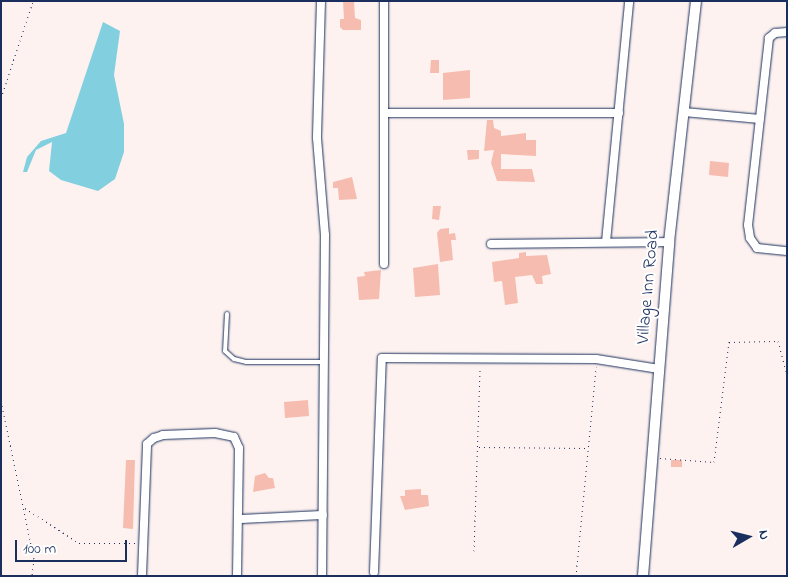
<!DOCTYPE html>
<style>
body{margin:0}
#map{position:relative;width:788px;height:577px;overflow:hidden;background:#fdf2ef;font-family:"Indie Flower",sans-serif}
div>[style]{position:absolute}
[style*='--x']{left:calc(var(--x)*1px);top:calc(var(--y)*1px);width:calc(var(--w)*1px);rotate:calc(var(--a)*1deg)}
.water>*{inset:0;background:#82d0df}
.building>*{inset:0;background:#f6bcb0}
.path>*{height:1px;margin-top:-0.5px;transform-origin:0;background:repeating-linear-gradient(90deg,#1b2f5e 0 1px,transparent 0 5px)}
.roads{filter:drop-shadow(0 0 1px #1b2f5e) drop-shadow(0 0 1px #1b2f5e)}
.lane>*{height:4px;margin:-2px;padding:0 2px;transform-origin:2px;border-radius:2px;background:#fff}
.street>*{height:8px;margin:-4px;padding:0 4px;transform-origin:4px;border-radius:4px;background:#fff}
.secondary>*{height:10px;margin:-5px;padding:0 5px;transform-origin:5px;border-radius:5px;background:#fff}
span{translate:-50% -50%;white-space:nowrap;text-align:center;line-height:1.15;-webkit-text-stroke:4px #fff;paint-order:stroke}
.street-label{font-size:18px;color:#1b2f5e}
.frame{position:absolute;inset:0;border:2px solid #1b2f5e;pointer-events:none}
.north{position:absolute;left:723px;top:512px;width:50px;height:50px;-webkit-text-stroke:4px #fff;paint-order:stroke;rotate:82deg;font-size:14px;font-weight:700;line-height:20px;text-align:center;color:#1b2f5e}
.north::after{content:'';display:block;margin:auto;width:18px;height:22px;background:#1b2f5e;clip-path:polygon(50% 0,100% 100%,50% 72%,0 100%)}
.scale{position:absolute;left:15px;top:540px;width:112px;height:22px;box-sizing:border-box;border:2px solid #1b2f5e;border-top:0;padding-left:6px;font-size:15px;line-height:18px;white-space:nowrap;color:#1b2f5e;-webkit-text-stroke:4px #fff;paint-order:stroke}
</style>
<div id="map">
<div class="water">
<div style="clip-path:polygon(103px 22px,120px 31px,114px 75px,124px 124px,124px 152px,115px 179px,98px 191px,61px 180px,49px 171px,52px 142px,36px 150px,27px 172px,23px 172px,27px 157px,41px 141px,66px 133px)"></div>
</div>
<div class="building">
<div style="clip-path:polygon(343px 1px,354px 1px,355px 18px,361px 20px,361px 30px,343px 30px,340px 27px,340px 19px,344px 19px)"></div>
<div style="clip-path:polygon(431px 60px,439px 60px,439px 73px,430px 73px)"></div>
<div style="clip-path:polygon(470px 70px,470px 98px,443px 100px,443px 73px)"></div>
<div style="clip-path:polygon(487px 120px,493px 120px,494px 128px,501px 131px,501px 136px,526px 133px,526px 140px,536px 140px,536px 156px,501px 154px,501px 169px,532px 169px,535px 182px,497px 181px,491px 163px,494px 150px,484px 151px)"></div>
<div style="clip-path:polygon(467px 150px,479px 150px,479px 159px,468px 160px)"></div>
<div style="clip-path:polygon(710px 161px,729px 163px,728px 177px,709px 175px)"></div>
<div style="clip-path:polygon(352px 177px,357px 199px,339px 200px,338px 188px,333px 188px,333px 182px)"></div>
<div style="clip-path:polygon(433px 206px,441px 206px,439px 220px,432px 219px)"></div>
<div style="clip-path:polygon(449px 228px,449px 234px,455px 233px,456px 240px,451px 240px,453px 260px,440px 262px,437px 233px,440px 229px)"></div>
<div style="clip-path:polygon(526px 252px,526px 256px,547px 255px,551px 274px,542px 276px,543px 284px,536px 284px,532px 275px,515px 277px,518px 303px,505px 305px,502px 281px,494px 282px,492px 262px,519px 258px,519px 253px)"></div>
<div style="clip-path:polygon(438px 264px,440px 295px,415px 297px,413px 268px)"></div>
<div style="clip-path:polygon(381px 270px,379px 299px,359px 300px,357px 277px,365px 276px,364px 272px)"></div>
<div style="clip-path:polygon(308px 400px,309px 416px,285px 418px,284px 402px)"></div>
<div style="clip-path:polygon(126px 460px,135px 460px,133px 529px,123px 528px)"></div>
<div style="clip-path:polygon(671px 460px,682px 460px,682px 467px,671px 467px)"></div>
<div style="clip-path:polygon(265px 473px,269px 478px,273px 478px,275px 488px,253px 492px,255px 476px)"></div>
<div style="clip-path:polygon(421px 489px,421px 495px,428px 495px,429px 506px,405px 510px,400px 496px,405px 496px,405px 490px)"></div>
</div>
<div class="path">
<div style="--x:1;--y:98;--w:102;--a:-71.7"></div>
<div style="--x:1;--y:299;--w:25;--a:90"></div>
<div style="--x:1;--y:401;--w:161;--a:78.2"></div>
<div style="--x:34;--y:559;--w:17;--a:97"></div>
<div style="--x:479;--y:447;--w:108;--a:0.5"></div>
<div style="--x:660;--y:458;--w:54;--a:4.2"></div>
<div style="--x:714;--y:462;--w:121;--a:-82.9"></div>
<div style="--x:729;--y:342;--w:49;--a:-1.2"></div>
<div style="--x:778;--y:341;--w:34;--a:75"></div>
<div style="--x:25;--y:508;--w:64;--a:32.9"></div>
<div style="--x:79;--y:543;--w:56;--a:0"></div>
<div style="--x:474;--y:551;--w:184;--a:-88.1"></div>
<div style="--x:576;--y:576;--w:210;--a:-84.5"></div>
<div style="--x:787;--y:576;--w:1;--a:-90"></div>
</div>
<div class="roads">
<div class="lane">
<div style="--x:227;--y:314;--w:37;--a:93"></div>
<div style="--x:225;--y:351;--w:12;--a:42"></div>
<div style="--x:234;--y:359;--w:12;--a:14"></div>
<div style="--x:246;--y:362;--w:79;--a:0"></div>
</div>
<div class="street">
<div style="--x:321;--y:1;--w:137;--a:91.7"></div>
<div style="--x:317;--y:138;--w:97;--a:85.3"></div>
<div style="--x:325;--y:235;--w:341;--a:90.5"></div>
<div style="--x:787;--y:32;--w:12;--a:175"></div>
<div style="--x:775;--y:33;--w:8;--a:140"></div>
<div style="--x:769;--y:38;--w:188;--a:96.4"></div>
<div style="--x:748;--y:225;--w:13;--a:81"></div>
<div style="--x:750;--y:238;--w:12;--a:55"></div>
<div style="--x:757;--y:248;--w:30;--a:6"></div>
<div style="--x:684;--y:112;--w:76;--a:5.3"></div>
<div style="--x:385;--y:113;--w:234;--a:0"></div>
<div style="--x:606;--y:242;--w:242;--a:-84.5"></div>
<div style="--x:491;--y:244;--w:178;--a:-0.6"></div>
<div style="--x:384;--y:264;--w:263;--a:-90"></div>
<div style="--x:240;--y:519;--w:83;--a:-2.8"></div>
<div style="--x:374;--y:572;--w:214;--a:-87.9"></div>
<div style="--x:382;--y:358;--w:214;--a:0.3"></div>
<div style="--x:596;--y:359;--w:64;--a:9"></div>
<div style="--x:142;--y:576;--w:132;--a:-87.8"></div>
<div style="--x:147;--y:444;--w:9;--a:-41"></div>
<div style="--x:154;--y:438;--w:9;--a:-18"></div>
<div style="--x:163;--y:435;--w:52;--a:-2.2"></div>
<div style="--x:215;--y:433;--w:19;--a:12"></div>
<div style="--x:234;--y:437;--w:12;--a:66"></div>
<div style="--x:239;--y:448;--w:128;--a:90.9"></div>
</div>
<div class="secondary">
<div style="--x:643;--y:576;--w:335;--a:-85.5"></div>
<div style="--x:669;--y:242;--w:243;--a:-83.6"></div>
</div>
</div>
<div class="street-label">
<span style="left:649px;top:287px;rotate:-85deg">Village Inn Road</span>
</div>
<div class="frame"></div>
<div class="north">N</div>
<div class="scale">100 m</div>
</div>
